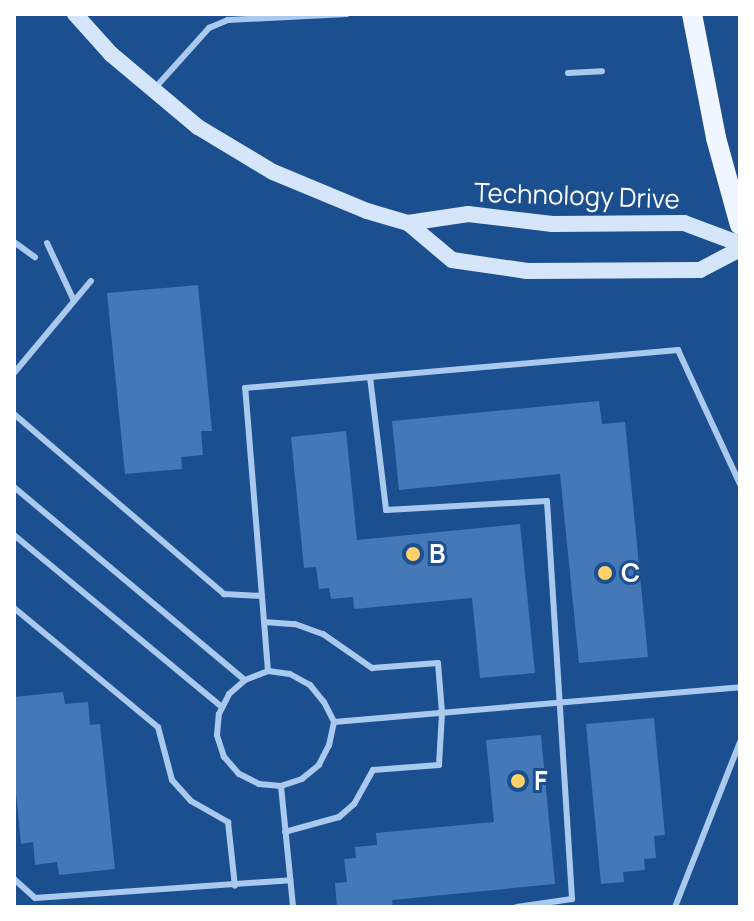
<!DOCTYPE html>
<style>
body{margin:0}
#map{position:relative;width:754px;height:921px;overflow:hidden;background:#1b4f8f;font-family:Manrope,sans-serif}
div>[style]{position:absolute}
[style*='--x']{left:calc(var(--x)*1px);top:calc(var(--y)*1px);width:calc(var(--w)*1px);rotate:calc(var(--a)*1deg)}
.building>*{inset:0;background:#4478b7}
.lane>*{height:6px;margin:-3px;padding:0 3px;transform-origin:3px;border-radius:3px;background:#a9c9ee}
.secondary>*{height:16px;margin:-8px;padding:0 8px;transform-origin:8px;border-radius:8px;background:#d6e6fa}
.primary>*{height:20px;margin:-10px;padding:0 10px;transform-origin:10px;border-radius:10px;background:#f0f6ff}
.dots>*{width:22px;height:22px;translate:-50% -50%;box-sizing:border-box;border:4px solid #1b4f8f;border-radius:50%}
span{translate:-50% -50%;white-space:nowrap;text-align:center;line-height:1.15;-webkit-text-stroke:6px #1b4f8f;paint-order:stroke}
.street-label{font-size:26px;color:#fff}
.poi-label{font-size:26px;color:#fff;font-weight:700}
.left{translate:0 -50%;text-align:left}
.frame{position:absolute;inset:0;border:16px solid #fff;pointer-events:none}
</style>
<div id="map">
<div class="building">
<div style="clip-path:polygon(198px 285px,212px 431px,201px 431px,203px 455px,181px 457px,182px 469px,125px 474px,107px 293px)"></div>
<div style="clip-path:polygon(599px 401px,602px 424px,625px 422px,648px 657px,579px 663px,560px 474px,399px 490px,392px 421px)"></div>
<div style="clip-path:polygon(346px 431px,357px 540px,520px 524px,535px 673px,480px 678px,472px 598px,354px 609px,353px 597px,331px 599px,329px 588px,319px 589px,316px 567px,304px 568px,291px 437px)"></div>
<div style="clip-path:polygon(63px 692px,65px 704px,88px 702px,90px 725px,100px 724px,115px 869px,59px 875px,57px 862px,35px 865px,33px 842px,21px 844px,14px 773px,14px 697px)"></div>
<div style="clip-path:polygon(654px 718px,665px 835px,654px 836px,656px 858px,644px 859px,645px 870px,623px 872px,624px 882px,601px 884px,586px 724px)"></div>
<div style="clip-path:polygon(541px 735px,555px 884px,392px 900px,393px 907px,337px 907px,335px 883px,347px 882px,344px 859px,356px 858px,355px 847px,377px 845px,376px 833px,494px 822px,486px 740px)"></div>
</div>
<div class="lane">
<div style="--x:568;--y:73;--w:34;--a:-3"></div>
<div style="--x:155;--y:88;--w:81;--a:-48"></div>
<div style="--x:209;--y:28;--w:21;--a:-23"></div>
<div style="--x:228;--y:20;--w:119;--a:-2.9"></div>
<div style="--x:14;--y:242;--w:26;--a:36"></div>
<div style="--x:47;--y:243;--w:64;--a:65"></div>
<div style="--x:14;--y:373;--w:120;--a:-50.1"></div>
<div style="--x:370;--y:377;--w:134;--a:83.1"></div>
<div style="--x:386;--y:510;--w:161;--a:-3.2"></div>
<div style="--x:547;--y:501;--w:399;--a:86.4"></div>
<div style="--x:572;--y:899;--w:56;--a:171.7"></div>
<div style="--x:14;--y:414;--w:277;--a:40.6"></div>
<div style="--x:224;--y:594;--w:38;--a:3"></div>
<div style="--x:14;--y:487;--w:301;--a:39.9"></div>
<div style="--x:14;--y:535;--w:270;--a:39.6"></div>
<div style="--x:14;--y:608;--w:187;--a:39.6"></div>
<div style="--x:158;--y:727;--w:55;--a:75.2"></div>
<div style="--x:172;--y:780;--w:28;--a:48"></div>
<div style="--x:191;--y:801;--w:43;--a:29.6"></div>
<div style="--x:228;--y:822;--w:64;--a:83.8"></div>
<div style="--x:264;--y:622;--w:31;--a:4"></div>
<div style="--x:295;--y:624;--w:30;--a:20"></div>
<div style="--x:323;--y:634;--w:60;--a:34.8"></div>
<div style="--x:372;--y:668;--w:66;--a:-4.3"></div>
<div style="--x:438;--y:663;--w:50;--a:85.4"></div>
<div style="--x:442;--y:713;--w:52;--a:93.3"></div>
<div style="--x:439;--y:765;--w:66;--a:175.7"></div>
<div style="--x:373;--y:770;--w:39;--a:119"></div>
<div style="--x:354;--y:804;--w:20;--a:139"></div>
<div style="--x:339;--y:817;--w:56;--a:164.5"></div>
<div style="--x:268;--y:671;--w:284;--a:-94.6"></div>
<div style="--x:245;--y:388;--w:435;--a:-5"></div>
<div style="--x:678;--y:350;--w:148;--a:65.2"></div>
<div style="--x:268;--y:671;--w:22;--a:8"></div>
<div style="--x:290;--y:674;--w:23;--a:29"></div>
<div style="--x:310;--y:685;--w:22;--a:51"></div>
<div style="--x:324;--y:702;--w:22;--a:63"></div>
<div style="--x:334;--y:722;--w:24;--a:102"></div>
<div style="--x:329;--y:745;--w:22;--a:117"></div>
<div style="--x:319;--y:765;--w:22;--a:141"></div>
<div style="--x:302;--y:779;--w:22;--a:162"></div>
<div style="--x:281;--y:786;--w:22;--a:-175"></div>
<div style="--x:259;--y:784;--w:22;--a:-153"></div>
<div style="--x:239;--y:774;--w:23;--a:-131"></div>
<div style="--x:224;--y:757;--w:23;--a:-108"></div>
<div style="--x:217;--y:735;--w:21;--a:-85"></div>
<div style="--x:219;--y:714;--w:22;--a:-63"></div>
<div style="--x:229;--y:694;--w:21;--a:-41"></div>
<div style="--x:245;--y:680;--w:25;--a:-21"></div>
<div style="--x:334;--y:722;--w:408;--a:-4.9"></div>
<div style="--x:281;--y:786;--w:122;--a:84.3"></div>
<div style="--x:14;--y:879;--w:28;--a:42"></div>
<div style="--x:35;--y:898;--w:256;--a:-4"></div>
<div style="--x:675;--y:907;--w:177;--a:-68.5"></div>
</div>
<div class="secondary">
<div style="--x:75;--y:14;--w:54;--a:48"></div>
<div style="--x:111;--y:54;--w:114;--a:40"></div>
<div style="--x:198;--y:127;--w:87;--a:31"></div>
<div style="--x:273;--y:172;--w:102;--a:22.5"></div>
<div style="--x:367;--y:211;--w:43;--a:16.3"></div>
<div style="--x:408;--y:223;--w:61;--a:-8.5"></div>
<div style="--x:468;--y:214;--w:85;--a:6.8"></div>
<div style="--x:552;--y:224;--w:132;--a:-0.4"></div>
<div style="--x:684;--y:223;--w:60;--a:20.6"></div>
<div style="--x:408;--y:223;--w:57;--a:40.1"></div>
<div style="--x:452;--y:260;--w:76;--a:8.3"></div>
<div style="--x:527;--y:271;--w:173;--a:-0.3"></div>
<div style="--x:700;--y:270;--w:45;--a:-27.7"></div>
</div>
<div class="primary">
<div style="--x:692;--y:14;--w:126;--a:79"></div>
<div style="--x:716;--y:138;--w:90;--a:74.6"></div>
</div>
<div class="dots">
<div style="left:413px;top:554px;background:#ffd166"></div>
<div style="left:605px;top:573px;background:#ffd166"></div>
<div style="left:518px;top:781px;background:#ffd166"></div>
</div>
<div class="street-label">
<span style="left:577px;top:196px;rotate:2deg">Technology Drive</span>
</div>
<div class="poi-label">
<span class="left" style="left:429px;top:554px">B</span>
<span class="left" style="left:621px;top:573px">C</span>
<span class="left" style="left:534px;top:781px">F</span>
</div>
<div class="frame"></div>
</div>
